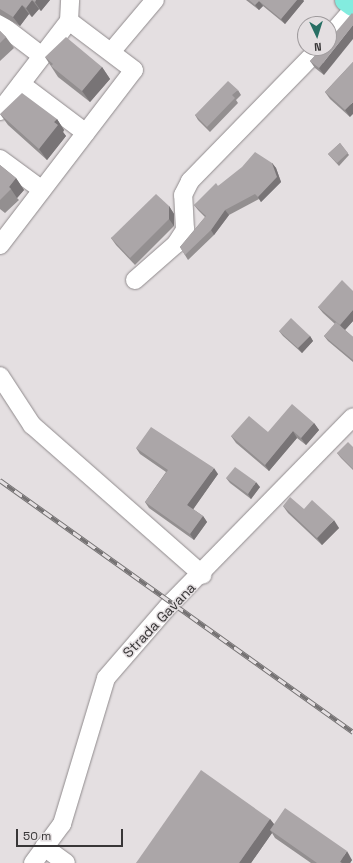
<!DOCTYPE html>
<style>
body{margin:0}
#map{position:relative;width:353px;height:863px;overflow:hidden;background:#e4dfe1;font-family:"Space Grotesk",sans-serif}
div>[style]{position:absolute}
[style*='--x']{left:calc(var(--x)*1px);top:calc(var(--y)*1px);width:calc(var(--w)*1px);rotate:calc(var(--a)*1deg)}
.roads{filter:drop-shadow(0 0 1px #8f8a8c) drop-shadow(0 0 1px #8f8a8c)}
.minor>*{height:18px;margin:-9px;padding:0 9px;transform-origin:9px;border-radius:9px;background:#fff}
.major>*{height:22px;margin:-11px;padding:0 11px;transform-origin:11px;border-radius:11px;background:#83ecdf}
.rail>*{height:4.5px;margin-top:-2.25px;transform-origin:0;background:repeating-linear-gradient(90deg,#e4dfe1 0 9px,#757273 0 18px);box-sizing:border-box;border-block:1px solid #757273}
.wall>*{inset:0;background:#938f90}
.shaded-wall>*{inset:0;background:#787476}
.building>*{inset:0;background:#aba6a8}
span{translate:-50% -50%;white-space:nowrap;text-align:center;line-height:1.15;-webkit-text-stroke:3px #e4dfe1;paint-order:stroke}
.street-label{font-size:14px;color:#383637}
.north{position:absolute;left:297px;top:16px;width:40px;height:40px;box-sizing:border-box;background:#e4dfe1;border:1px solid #9f9b9d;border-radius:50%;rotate:176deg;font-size:11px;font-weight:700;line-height:16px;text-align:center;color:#383637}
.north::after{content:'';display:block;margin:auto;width:14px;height:18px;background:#286f64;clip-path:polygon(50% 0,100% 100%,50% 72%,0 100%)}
.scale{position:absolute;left:16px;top:829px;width:107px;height:18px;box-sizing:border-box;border:2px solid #383637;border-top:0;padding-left:5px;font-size:12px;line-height:14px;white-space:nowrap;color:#383637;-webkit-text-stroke:3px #e4dfe1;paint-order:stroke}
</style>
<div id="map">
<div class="roads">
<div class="minor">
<div style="--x:0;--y:24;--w:53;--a:37.3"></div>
<div style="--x:329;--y:37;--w:37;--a:-49"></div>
<div style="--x:111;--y:52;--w:68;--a:-49.8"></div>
<div style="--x:21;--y:84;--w:81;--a:37"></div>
<div style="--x:0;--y:111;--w:113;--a:-52.5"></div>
<div style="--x:69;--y:21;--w:21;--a:-87"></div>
<div style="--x:0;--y:159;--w:52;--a:36.4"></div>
<div style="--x:0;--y:245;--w:220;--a:-52.6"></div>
<div style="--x:134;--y:70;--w:81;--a:-143"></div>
<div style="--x:135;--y:280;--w:55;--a:-41.3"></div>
<div style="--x:176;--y:244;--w:17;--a:-57"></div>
<div style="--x:185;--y:230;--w:35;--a:-93"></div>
<div style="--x:183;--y:195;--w:16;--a:-63"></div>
<div style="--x:190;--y:181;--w:186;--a:-45.7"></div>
<div style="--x:0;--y:376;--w:59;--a:56.9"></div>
<div style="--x:32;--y:425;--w:227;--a:41.3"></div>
<div style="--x:44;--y:847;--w:27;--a:36"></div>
<div style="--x:33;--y:863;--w:49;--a:-53.4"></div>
<div style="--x:62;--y:824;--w:152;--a:-73.2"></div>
<div style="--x:106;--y:678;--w:99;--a:-49.1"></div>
<div style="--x:171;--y:603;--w:260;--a:-45.6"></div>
</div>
<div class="major">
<div style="--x:346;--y:0;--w:9;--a:36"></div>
</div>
</div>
<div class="rail">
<div style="--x:0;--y:480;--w:434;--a:35.5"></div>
</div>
<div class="wall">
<div style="clip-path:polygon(0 0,50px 0,41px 11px,39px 9px,32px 17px,29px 14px,20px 26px,0 15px)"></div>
<div style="clip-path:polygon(246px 0,303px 0,304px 1px,285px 24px,263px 6px,259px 10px)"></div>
<div style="clip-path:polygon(0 31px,6px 37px,14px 48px,0 61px)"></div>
<div style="clip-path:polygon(322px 48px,324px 75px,315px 68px,310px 61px)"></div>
<div style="clip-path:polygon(45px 57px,102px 67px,110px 79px,90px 102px,58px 77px)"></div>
<div style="clip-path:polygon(353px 62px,350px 117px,330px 99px,325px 92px)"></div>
<div style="clip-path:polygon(238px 90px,241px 95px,236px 100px,238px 103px,210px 132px,198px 120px,195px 115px)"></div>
<div style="clip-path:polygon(0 114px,57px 119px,64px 130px,63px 132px,66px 136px,47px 160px,8px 125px)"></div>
<div style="clip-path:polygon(340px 143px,349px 155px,339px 166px,328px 154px)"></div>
<div style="clip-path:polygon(272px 163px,276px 168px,281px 182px,261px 202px,259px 199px,229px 215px,214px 235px,188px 260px,180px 247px,205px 217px,198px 210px,194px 205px,218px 186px)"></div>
<div style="clip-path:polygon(0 165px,16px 178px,24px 190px,17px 198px,19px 200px,5px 213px,0 209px)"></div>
<div style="clip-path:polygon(169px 206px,174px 214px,174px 226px,135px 265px,116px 245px,111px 238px)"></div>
<div style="clip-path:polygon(353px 291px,353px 321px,345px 330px,353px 337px,353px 362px,328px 341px,324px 336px,335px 324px,323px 313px,318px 307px)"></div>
<div style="clip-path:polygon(279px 331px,310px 336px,313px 341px,302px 353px,283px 336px)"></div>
<div style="clip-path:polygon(314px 423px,319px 430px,306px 445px,297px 438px,269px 471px,236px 443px,231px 436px,268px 432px)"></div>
<div style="clip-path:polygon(353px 447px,353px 470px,341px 458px,337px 453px)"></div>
<div style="clip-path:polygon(136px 448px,218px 474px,193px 509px,203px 516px,207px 522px,194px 540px,149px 508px,145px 502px,166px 472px,140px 454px)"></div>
<div style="clip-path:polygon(226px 478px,260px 487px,251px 499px,230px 483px)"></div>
<div style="clip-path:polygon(283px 506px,304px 509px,339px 528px,322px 545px,288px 513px)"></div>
<div style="clip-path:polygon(270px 819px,274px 824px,352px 860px,350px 863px,311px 863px,275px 838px,272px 833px,251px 863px,136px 863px)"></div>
</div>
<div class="shaded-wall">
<div style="clip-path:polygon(32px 0,39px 9px,32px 17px,26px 8px)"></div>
<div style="clip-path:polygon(36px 0,50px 0,41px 11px,35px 2px)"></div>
<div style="clip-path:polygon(297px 0,303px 0,304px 1px,285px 24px,281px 19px)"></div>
<div style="clip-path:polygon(259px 1px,263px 6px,259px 10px,255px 5px)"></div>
<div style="clip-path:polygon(22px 5px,29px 14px,20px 26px,13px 17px)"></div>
<div style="clip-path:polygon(353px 25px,353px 39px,324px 75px,319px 68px)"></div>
<div style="clip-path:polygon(102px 67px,110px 79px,90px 102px,82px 91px)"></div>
<div style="clip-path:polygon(353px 102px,353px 114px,350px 117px,345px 110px)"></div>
<div style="clip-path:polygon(57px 119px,64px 130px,63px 132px,66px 136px,47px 160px,39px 149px,54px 122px)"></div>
<div style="clip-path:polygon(272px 163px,276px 168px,281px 182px,261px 202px,258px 197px)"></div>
<div style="clip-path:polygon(16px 178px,24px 190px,17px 198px,11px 189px,9px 187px)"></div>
<div style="clip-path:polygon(169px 206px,174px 214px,174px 226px,169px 219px)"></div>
<div style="clip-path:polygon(225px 210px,229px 215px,214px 235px,211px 230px)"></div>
<div style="clip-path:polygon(353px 310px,353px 321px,344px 331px,340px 325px)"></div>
<div style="clip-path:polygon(310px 336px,313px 341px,302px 353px,298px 348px)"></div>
<div style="clip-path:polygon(314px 423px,319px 430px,306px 445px,301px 438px)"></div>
<div style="clip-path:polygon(293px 431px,297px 438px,269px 471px,265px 465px)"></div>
<div style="clip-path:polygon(214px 468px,218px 474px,192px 511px,187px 505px)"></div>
<div style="clip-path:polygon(256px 482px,260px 487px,251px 499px,248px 494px)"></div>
<div style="clip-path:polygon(203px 516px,207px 522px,194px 540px,190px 534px)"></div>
<div style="clip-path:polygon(334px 520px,339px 528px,322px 545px,317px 538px)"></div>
<div style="clip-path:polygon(270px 819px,276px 827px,270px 830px,272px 833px,251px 863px,239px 863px)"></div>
<div style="clip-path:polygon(347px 851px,352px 860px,350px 863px,341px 863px,340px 862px)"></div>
</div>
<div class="building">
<div style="clip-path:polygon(0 0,36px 0,35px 2px,32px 0,26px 8px,22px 5px,13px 17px,0 9px)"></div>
<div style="clip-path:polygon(249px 0,297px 0,281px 19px,259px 1px,255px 5px)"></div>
<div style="clip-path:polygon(352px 13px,353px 14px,353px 25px,319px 68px,310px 61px,322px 48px,329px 48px,329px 40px)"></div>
<div style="clip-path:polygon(0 31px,6px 37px,0 43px)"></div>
<div style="clip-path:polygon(66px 37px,102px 67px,82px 91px,51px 66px,53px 64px,45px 57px)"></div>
<div style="clip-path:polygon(353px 62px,353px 102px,345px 110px,325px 92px)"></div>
<div style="clip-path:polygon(228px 81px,238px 90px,232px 95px,235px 98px,207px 127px,195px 115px)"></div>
<div style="clip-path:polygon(22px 93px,57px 119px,54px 122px,58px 125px,39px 149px,0 114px)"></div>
<div style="clip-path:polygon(340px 143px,348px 153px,337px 163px,328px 154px)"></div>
<div style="clip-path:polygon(255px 152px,272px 163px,277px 177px,258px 197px,255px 194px,225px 210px,211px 230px,185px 255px,180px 247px,206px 216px,194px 205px,216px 183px,218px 186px,242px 167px)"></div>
<div style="clip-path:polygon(0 165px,16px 178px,9px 187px,11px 189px,0 200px)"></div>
<div style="clip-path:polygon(156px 194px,169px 206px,169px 219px,130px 258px,111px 238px)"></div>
<div style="clip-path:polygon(342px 280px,353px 291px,353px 310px,340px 325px,318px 307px)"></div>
<div style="clip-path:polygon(291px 318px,310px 336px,298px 348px,279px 331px)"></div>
<div style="clip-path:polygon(336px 322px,353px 337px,353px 360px,324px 336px)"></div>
<div style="clip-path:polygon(292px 404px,314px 423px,301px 438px,293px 431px,265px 465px,231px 436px,249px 416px,268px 432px)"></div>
<div style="clip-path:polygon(151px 427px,214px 468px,187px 505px,203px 516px,190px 534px,145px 502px,168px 470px,136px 448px)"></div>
<div style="clip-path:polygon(348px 442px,353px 447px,353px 469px,337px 453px)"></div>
<div style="clip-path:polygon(235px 467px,256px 482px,248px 494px,226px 478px)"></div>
<div style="clip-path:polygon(290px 497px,304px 509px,312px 500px,334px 520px,317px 538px,283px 506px)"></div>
<div style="clip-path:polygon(201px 770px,270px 819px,239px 863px,136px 863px)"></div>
<div style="clip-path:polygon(285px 808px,347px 851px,340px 862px,342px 863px,317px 863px,270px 830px)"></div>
</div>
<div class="street-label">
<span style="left:159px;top:620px;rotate:-46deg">Strada Gavana</span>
</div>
<div class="north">N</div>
<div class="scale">50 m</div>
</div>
